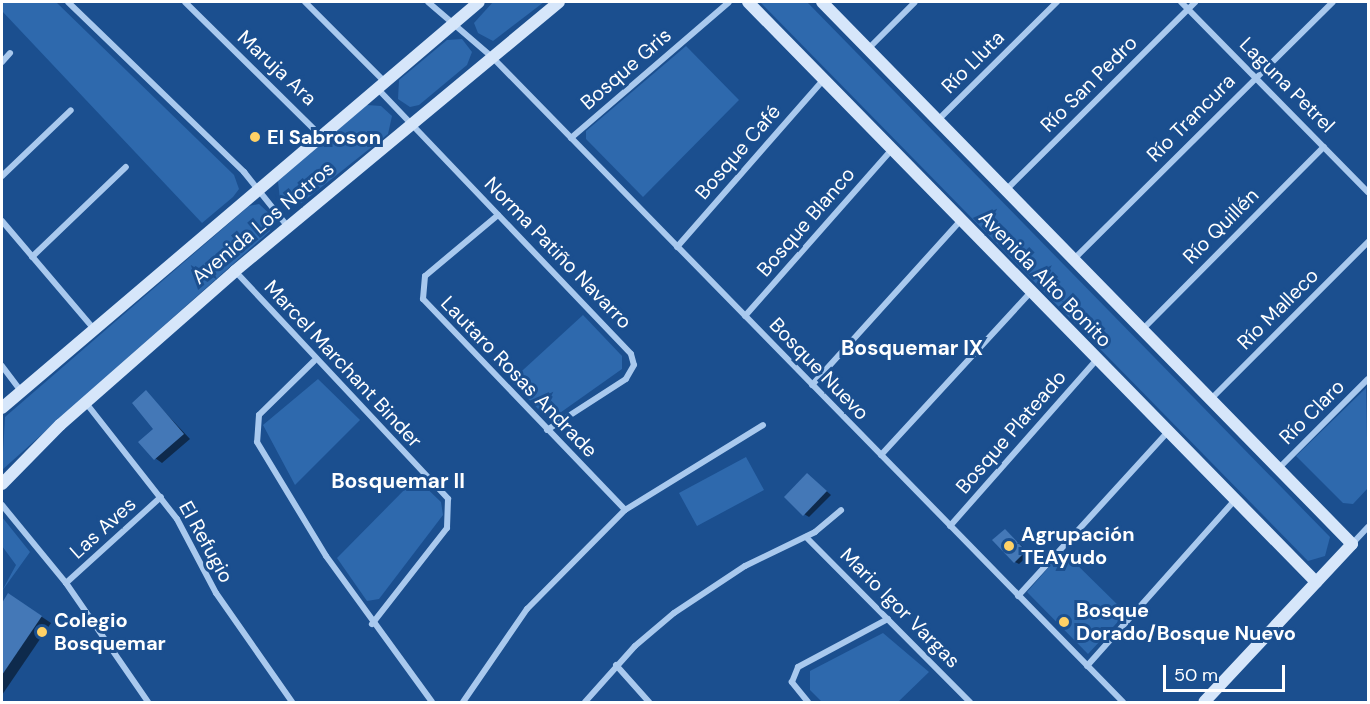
<!DOCTYPE html>
<meta charset="utf-8">
<style>
body{margin:0}
#map{position:relative;width:1370px;height:704px;overflow:hidden;background:#1b4f8f;font-family:"DM Sans",sans-serif}
div>[style]{position:absolute}
[style*='--x']{left:calc(var(--x)*1px);top:calc(var(--y)*1px);width:calc(var(--w)*1px);rotate:calc(var(--a)*1deg)}
.green>*{inset:0;background:#2e69ad}
.shadow>*{inset:0;background:#0007}
.building>*{inset:0;background:#4478b7}
.street>*{height:6px;margin:-3px;padding:0 3px;transform-origin:3px;border-radius:3px;background:#a9c9ee}
.secondary>*{height:12px;margin:-6px;padding:0 6px;transform-origin:6px;border-radius:6px;background:#d6e6fa}
.dots>*{width:16px;height:16px;translate:-50% -50%;box-sizing:border-box;border:3px solid #1b4f8f;border-radius:50%}
span{translate:-50% -50%;white-space:nowrap;text-align:center;line-height:1.15;-webkit-text-stroke:6px #1b4f8f;paint-order:stroke}
.street-label{font-size:20px;color:#fff}
.poi-label{font-size:20px;color:#fff;font-weight:700}
.left{translate:0 -50%;text-align:left}
.neighbourhood-label{font-size:21px;color:#fff;font-weight:700}
.frame{position:absolute;inset:0;border:3px solid #fff;pointer-events:none}
.scale{position:absolute;left:1163px;top:665px;width:122px;height:27px;box-sizing:border-box;border:3px solid #fff;border-top:0;padding-left:8px;font-size:18px;line-height:21px;white-space:nowrap;color:#fff;-webkit-text-stroke:4px #1b4f8f;paint-order:stroke}
</style>
<div id="map">
<div class="green">
<div style="clip-path:polygon(2px 2px,56px 2px,234px 175px,239px 189px,233px 197px,202px 223px,2px 11px)"></div>
<div style="clip-path:polygon(493px 2px,544px 2px,493px 41px,478px 33px,474px 23px)"></div>
<div style="clip-path:polygon(760px 2px,807px 2px,1330px 537px,1325px 556px,1308px 561px)"></div>
<div style="clip-path:polygon(462px 39px,472px 52px,467px 65px,419px 105px,410px 107px,398px 99px,399px 80px,447px 40px)"></div>
<div style="clip-path:polygon(686px 46px,739px 100px,643px 197px,586px 139px,586px 131px)"></div>
<div style="clip-path:polygon(367px 105px,381px 106px,392px 116px,388px 134px,299px 205px,280px 200px,278px 181px)"></div>
<div style="clip-path:polygon(259px 204px,273px 217px,270px 231px,2px 470px,5px 417px,249px 206px)"></div>
<div style="clip-path:polygon(583px 315px,622px 356px,622px 369px,557px 415px,544px 415px,511px 381px)"></div>
<div style="clip-path:polygon(318px 379px,360px 420px,295px 485px,263px 425px)"></div>
<div style="clip-path:polygon(1366px 388px,1368px 488px,1353px 504px,1343px 503px,1296px 456px)"></div>
<div style="clip-path:polygon(746px 457px,764px 490px,697px 526px,679px 493px)"></div>
<div style="clip-path:polygon(416px 478px,441px 502px,443px 515px,379px 599px,367px 601px,337px 558px)"></div>
<div style="clip-path:polygon(2px 517px,30px 552px,2px 591px,16px 565px,2px 546px)"></div>
<div style="clip-path:polygon(1063px 551px,1126px 613px,1088px 654px,1027px 592px)"></div>
<div style="clip-path:polygon(883px 633px,929px 672px,898px 702px,822px 702px,810px 690px,810px 671px)"></div>
</div>
<div class="shadow">
<div style="clip-path:polygon(146px 392px,190px 439px,162px 463px,155px 458px,156px 429px)"></div>
<div style="clip-path:polygon(808px 475px,831px 495px,809px 517px,804px 514px)"></div>
<div style="clip-path:polygon(1005px 530px,1030px 554px,1019px 564px,1015px 562px)"></div>
<div style="clip-path:polygon(9px 595px,51px 623px,2px 695px,2px 605px)"></div>
</div>
<div class="building">
<div style="clip-path:polygon(146px 390px,184px 434px,154px 460px,138px 442px,153px 429px,132px 403px)"></div>
<div style="clip-path:polygon(807px 473px,827px 491px,803px 516px,784px 497px)"></div>
<div style="clip-path:polygon(1005px 529px,1026px 551px,1014px 563px,992px 540px)"></div>
<div style="clip-path:polygon(8px 593px,42px 616px,2px 675px,2px 603px)"></div>
</div>
<div class="street">
<div style="--x:68;--y:2;--w:245;--a:44"></div>
<div style="--x:244;--y:172;--w:70;--a:51.3"></div>
<div style="--x:185;--y:2;--w:188;--a:44.6"></div>
<div style="--x:305;--y:2;--w:110;--a:45"></div>
<div style="--x:428;--y:2;--w:86;--a:40.7"></div>
<div style="--x:493;--y:58;--w:901;--a:45.63"></div>
<div style="--x:1181;--y:2;--w:267;--a:45.5"></div>
<div style="--x:868;--y:49;--w:66;--a:-45"></div>
<div style="--x:2;--y:62;--w:12;--a:-48"></div>
<div style="--x:376;--y:87;--w:369;--a:46.3"></div>
<div style="--x:631;--y:354;--w:11;--a:75"></div>
<div style="--x:634;--y:365;--w:16;--a:120"></div>
<div style="--x:626;--y:379;--w:94;--a:147.2"></div>
<div style="--x:938;--y:120;--w:168;--a:-44.8"></div>
<div style="--x:571;--y:138;--w:208;--a:-40.7"></div>
<div style="--x:2;--y:176;--w:95;--a:-43.7"></div>
<div style="--x:1006;--y:190;--w:267;--a:-44.8"></div>
<div style="--x:498;--y:215;--w:95;--a:140.1"></div>
<div style="--x:425;--y:276;--w:23;--a:95"></div>
<div style="--x:423;--y:299;--w:292;--a:46.2"></div>
<div style="--x:2;--y:221;--w:142;--a:49.6"></div>
<div style="--x:677;--y:247;--w:223;--a:-48.8"></div>
<div style="--x:32;--y:257;--w:130;--a:-43.8"></div>
<div style="--x:1074;--y:259;--w:365;--a:-44.8"></div>
<div style="--x:235;--y:271;--w:312;--a:46.9"></div>
<div style="--x:448;--y:499;--w:29;--a:92"></div>
<div style="--x:447;--y:528;--w:122;--a:128"></div>
<div style="--x:745;--y:316;--w:222;--a:-48.6"></div>
<div style="--x:1142;--y:330;--w:258;--a:-45.2"></div>
<div style="--x:314;--y:361;--w:77;--a:135.5"></div>
<div style="--x:259;--y:415;--w:27;--a:94"></div>
<div style="--x:257;--y:442;--w:133;--a:58.8"></div>
<div style="--x:326;--y:556;--w:180;--a:54"></div>
<div style="--x:2;--y:366;--w:31;--a:53"></div>
<div style="--x:812;--y:385;--w:222;--a:-47.9"></div>
<div style="--x:1211;--y:399;--w:222;--a:-45"></div>
<div style="--x:86;--y:403;--w:147;--a:51.9"></div>
<div style="--x:177;--y:519;--w:84;--a:62.2"></div>
<div style="--x:216;--y:593;--w:133;--a:55.1"></div>
<div style="--x:881;--y:455;--w:222;--a:-47.4"></div>
<div style="--x:1278;--y:469;--w:127;--a:-45"></div>
<div style="--x:2;--y:505;--w:101;--a:50.6"></div>
<div style="--x:66;--y:583;--w:145;--a:55.4"></div>
<div style="--x:950;--y:526;--w:222;--a:-48.6"></div>
<div style="--x:806;--y:537;--w:233;--a:45.2"></div>
<div style="--x:1352;--y:544;--w:23;--a:-47"></div>
<div style="--x:66;--y:583;--w:128;--a:-42.2"></div>
<div style="--x:1018;--y:596;--w:222;--a:-47.6"></div>
<div style="--x:616;--y:665;--w:50;--a:48.3"></div>
<div style="--x:1087;--y:666;--w:222;--a:-48.3"></div>
<div style="--x:463;--y:702;--w:113;--a:-55.5"></div>
<div style="--x:527;--y:609;--w:139;--a:-45.3"></div>
<div style="--x:625;--y:510;--w:162;--a:-31.6"></div>
<div style="--x:585;--y:702;--w:75;--a:-48.2"></div>
<div style="--x:635;--y:646;--w:51;--a:-40.2"></div>
<div style="--x:674;--y:613;--w:85;--a:-33.5"></div>
<div style="--x:745;--y:566;--w:78;--a:-25.9"></div>
<div style="--x:815;--y:532;--w:34;--a:-40"></div>
<div style="--x:808;--y:702;--w:26;--a:-129"></div>
<div style="--x:792;--y:682;--w:16;--a:-68"></div>
<div style="--x:798;--y:667;--w:102;--a:-28.1"></div>
</div>
<div class="secondary">
<div style="--x:748;--y:2;--w:812;--a:45.6"></div>
<div style="--x:822;--y:2;--w:758;--a:45.64"></div>
<div style="--x:1352;--y:544;--w:216;--a:133.1"></div>
<div style="--x:2;--y:408;--w:626;--a:-40.4"></div>
<div style="--x:2;--y:484;--w:83;--a:-45.5"></div>
<div style="--x:60;--y:425;--w:233;--a:-41.3"></div>
<div style="--x:235;--y:271;--w:421;--a:-39.7"></div>
</div>
<div class="dots">
<div style="left:255px;top:137px;background:#ffd166"></div>
<div style="left:1009px;top:546px;background:#ffd166"></div>
<div style="left:1064px;top:622px;background:#ffd166"></div>
<div style="left:42px;top:632px;background:#ffd166"></div>
</div>
<div class="street-label">
<span style="left:973px;top:62px;rotate:-45deg">Río Lluta</span>
<span style="left:277px;top:68px;rotate:43deg">Maruja Ara</span>
<span style="left:626px;top:69px;rotate:-41deg">Bosque Gris</span>
<span style="left:1089px;top:84px;rotate:-45deg">Río San Pedro</span>
<span style="left:1287px;top:85px;rotate:45deg">Laguna Petrel</span>
<span style="left:1191px;top:118px;rotate:-45deg">Río Trancura</span>
<span style="left:738px;top:152px;rotate:-49deg">Bosque Café</span>
<span style="left:806px;top:222px;rotate:-49deg">Bosque Blanco</span>
<span style="left:263px;top:223px;rotate:-40deg">Avenida Los Notros</span>
<span style="left:1221px;top:226px;rotate:-45deg">Río Quillén</span>
<span style="left:558px;top:253px;rotate:46deg">Norma Patiño Navarro</span>
<span style="left:1045px;top:279px;rotate:46deg">Avenida Alto Bonito</span>
<span style="left:1278px;top:309px;rotate:-45deg">Río Malleco</span>
<span style="left:343px;top:364px;rotate:47deg">Marcel Marchant Binder</span>
<span style="left:819px;top:369px;rotate:46deg">Bosque Nuevo</span>
<span style="left:519px;top:377px;rotate:46deg">Lautaro Rosas Andrade</span>
<span style="left:1312px;top:412px;rotate:-45deg">Río Claro</span>
<span style="left:1011px;top:432px;rotate:-49deg">Bosque Plateado</span>
<span style="left:103px;top:528px;rotate:-42deg">Las Aves</span>
<span style="left:206px;top:542px;rotate:61deg">El Refugio</span>
<span style="left:900px;top:608px;rotate:45deg">Mario Igor Vargas</span>
</div>
<div class="poi-label">
<span class="left" style="left:267px;top:137px">El Sabroson</span>
<span class="left" style="left:1021px;top:546px">Agrupación<br>TEAyudo</span>
<span class="left" style="left:1076px;top:622px">Bosque<br>Dorado/Bosque Nuevo</span>
<span class="left" style="left:54px;top:632px">Colegio<br>Bosquemar</span>
</div>
<div class="neighbourhood-label">
<span style="left:912px;top:348px">Bosquemar IX</span>
<span style="left:398px;top:481px">Bosquemar II</span>
</div>
<div class="frame"></div>
<div class="scale">50 m</div>
</div>
